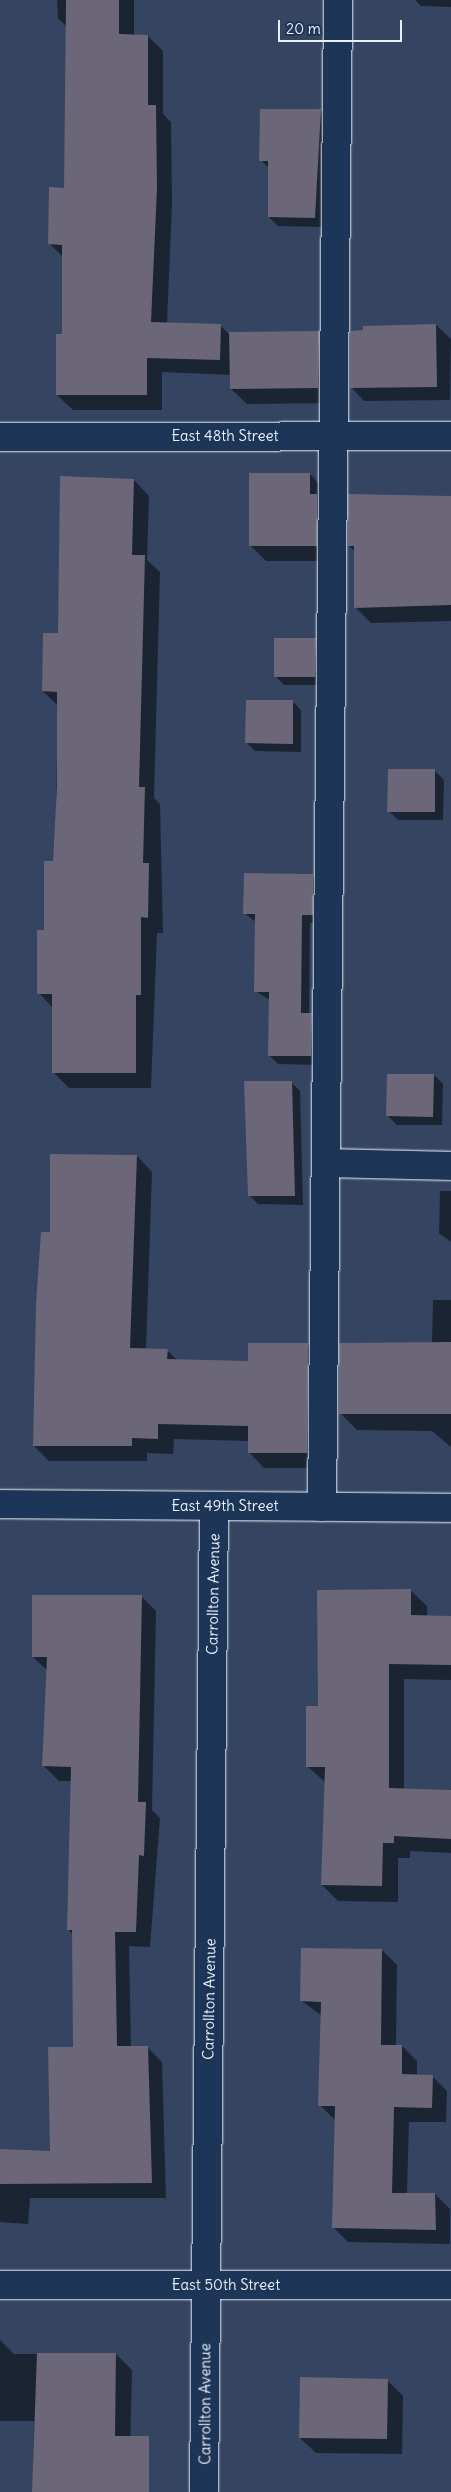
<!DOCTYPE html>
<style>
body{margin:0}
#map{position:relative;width:451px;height:2492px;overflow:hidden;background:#344461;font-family:Delius,sans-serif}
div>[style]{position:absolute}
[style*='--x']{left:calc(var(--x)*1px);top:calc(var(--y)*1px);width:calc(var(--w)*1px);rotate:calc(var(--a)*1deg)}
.shadow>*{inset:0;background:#0007}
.building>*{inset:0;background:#6b6678}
.roads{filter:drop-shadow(0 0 1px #e8f1f8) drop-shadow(0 0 1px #e8f1f8)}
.minor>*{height:28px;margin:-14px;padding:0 14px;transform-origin:14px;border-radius:14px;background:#1d3557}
span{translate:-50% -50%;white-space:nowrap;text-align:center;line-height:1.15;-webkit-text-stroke:4.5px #1d3557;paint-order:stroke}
.street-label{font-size:15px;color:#e8f1f8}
.scale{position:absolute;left:278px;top:20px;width:124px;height:22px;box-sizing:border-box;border:2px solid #e8f1f8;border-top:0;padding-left:6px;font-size:15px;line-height:18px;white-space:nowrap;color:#e8f1f8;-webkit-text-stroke:4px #1d3557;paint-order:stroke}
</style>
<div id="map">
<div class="shadow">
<div style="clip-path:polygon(57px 0,134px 0,134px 36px,148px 36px,163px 51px,163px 114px,171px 122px,172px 204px,167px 324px,221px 326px,231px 336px,318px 332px,334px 348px,333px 403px,247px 404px,231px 389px,231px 375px,162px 372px,162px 410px,73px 410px,57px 395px,64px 335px,63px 257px,50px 244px,65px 189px,67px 27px,58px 18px)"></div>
<div style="clip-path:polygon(415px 0,451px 0,451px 7px,421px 6px)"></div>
<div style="clip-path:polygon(321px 110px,330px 119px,324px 227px,278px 226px,269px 217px,270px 169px,261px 160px)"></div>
<div style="clip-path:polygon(436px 325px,451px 339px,450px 400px,364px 401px,351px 387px)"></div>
<div style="clip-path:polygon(310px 474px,325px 490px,332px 561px,266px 561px,250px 545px)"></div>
<div style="clip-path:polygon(134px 480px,149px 496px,147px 560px,160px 572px,154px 798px,160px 804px,163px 933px,157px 933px,151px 1088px,69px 1088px,53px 1072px,53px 1008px,39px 993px,55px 862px,58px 706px,43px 691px,59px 634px)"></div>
<div style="clip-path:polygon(451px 496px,451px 621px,371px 623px,355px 607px,356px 552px,349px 546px)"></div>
<div style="clip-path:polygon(315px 639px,324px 648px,324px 685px,284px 685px,275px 676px)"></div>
<div style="clip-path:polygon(292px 701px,301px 710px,301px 752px,255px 751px,246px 742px)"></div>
<div style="clip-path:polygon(435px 771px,444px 780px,443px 820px,398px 820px,389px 811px)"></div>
<div style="clip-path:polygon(313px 876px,321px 885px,321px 923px,310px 923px,309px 1015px,320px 1023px,320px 1065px,278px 1064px,269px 1055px,270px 1000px,255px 991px,256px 922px,244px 913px)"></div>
<div style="clip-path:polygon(434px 1075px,443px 1084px,442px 1125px,397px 1125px,388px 1116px)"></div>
<div style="clip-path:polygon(291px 1082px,300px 1091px,303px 1205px,258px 1204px,249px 1195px)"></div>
<div style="clip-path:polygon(137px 1156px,152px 1172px,146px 1350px,167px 1350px,178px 1361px,249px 1362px,308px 1344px,323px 1360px,322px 1468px,264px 1468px,249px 1452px,249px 1441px,174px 1439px,173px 1454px,147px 1453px,147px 1461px,49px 1461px,34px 1446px,51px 1234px)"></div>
<div style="clip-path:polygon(440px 1191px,451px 1191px,451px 1242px,439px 1233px)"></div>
<div style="clip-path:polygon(433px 1300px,451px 1300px,451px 1447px,432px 1431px,357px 1430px,340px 1413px,432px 1343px)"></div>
<div style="clip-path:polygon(411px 1591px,427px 1606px,427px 1616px,451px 1617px,451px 1680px,404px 1679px,404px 1790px,451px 1792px,451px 1853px,410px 1851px,410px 1858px,398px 1858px,398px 1902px,338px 1901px,322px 1885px,325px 1782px,307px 1766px,319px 1708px)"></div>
<div style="clip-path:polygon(141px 1596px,156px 1611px,152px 1810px,160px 1818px,150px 1947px,129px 1946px,131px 2047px,147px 2047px,162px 2062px,166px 2198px,30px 2198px,28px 2224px,0 2222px,0 2150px,51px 2152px,75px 2048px,73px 1935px,68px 1929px,72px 1781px,59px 1781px,44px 1766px,48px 1671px,33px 1657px)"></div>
<div style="clip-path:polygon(382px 1950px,397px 1965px,396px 2046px,402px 2046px,417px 2061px,417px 2076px,432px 2076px,447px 2091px,446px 2122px,409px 2122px,407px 2194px,435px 2194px,450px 2209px,450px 2244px,348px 2242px,333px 2227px,336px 2121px,320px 2105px,322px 2016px,302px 2001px)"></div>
<div style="clip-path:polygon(0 2340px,14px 2354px,116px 2354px,132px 2370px,130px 2452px,102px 2492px,33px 2492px,34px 2421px,0 2421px)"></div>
<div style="clip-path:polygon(387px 2380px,403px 2396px,402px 2454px,316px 2453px,300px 2438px)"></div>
</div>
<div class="building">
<div style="clip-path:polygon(66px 0,119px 0,119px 34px,148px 35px,148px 105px,156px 105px,157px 188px,151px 322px,221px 324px,220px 360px,147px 358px,147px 395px,56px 395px,56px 334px,62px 334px,62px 245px,48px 244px,49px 187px,64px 188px)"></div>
<div style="clip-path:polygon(260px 109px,321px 109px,315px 218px,268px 217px,268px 161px,259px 161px)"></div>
<div style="clip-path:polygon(436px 324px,437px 387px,350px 388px,350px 331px,363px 330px,363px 326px)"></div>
<div style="clip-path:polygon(319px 331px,318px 388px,230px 389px,229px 332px)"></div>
<div style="clip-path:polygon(249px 473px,310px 473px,310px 494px,317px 494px,317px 546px,249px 546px)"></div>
<div style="clip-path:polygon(60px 476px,134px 479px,132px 555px,145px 555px,139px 787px,145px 787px,143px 863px,149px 863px,148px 918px,141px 917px,141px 995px,136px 995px,136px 1073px,52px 1073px,52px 994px,37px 994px,37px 930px,44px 930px,44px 861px,53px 861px,57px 785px,57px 692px,42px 691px,43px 633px,58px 633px)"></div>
<div style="clip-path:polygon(348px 494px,451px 496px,451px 605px,354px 608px,354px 546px,348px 546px)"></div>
<div style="clip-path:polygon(274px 638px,316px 638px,315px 677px,274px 677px)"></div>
<div style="clip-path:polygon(246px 700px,293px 700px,293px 744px,245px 743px)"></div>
<div style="clip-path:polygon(388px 769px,435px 769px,435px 812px,387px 812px)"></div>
<div style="clip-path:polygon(244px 873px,313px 874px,313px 915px,302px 915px,301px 1013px,312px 1013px,311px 1056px,268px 1056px,269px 992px,254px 992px,255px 914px,243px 914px)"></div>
<div style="clip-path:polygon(387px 1074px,434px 1074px,433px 1117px,386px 1116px)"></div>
<div style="clip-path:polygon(244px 1081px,292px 1081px,295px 1196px,248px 1196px)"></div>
<div style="clip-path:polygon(50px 1154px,137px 1155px,130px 1348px,168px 1349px,167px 1359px,248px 1361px,248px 1343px,308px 1343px,307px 1453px,248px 1453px,248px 1426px,158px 1424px,158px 1439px,132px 1438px,132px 1446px,33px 1446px,36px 1304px,41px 1232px,50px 1232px)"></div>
<div style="clip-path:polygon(451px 1342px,451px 1414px,339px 1414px,339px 1343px)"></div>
<div style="clip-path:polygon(411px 1589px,411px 1615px,451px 1616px,451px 1665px,389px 1664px,389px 1788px,451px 1790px,451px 1839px,394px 1836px,394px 1843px,383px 1843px,382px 1886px,321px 1885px,325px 1767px,306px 1767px,306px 1706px,318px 1706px,317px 1590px)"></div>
<div style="clip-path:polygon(32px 1595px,142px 1595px,138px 1802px,146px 1802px,144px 1856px,139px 1855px,136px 1932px,115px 1932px,117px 2046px,148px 2046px,152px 2183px,0 2184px,0 2149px,50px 2151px,48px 2047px,73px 2047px,72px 1930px,67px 1930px,71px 1767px,42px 1766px,47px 1657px,32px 1657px)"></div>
<div style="clip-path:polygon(301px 1948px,382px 1949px,381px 2045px,402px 2045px,402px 2074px,433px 2075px,432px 2108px,394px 2107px,392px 2193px,435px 2193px,436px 2230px,332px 2228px,335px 2106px,318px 2106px,321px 2002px,300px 2001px)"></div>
<div style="clip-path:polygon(37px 2353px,116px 2353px,115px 2436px,149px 2436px,149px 2492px,32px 2492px)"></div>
<div style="clip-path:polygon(300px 2377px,388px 2379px,387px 2439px,299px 2438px)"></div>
</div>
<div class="roads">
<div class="minor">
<div style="--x:0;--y:437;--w:451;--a:-0.1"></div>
<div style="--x:328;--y:1163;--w:123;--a:1.4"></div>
<div style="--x:0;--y:1504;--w:451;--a:0.5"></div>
<div style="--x:322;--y:1507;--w:1507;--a:-89.39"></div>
<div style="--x:0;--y:2285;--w:451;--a:0"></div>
<div style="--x:204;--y:2492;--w:986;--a:-89.42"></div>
</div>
</div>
<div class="street-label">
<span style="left:225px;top:436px">East 48th Street</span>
<span style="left:225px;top:1506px">East 49th Street</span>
<span style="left:213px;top:1594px;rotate:-89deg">Carrollton Avenue</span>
<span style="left:209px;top:1999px;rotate:-89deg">Carrollton Avenue</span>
<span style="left:226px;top:2285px">East 50th Street</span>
<span style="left:205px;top:2404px;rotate:-90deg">Carrollton Avenue</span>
</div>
<div class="scale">20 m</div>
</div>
